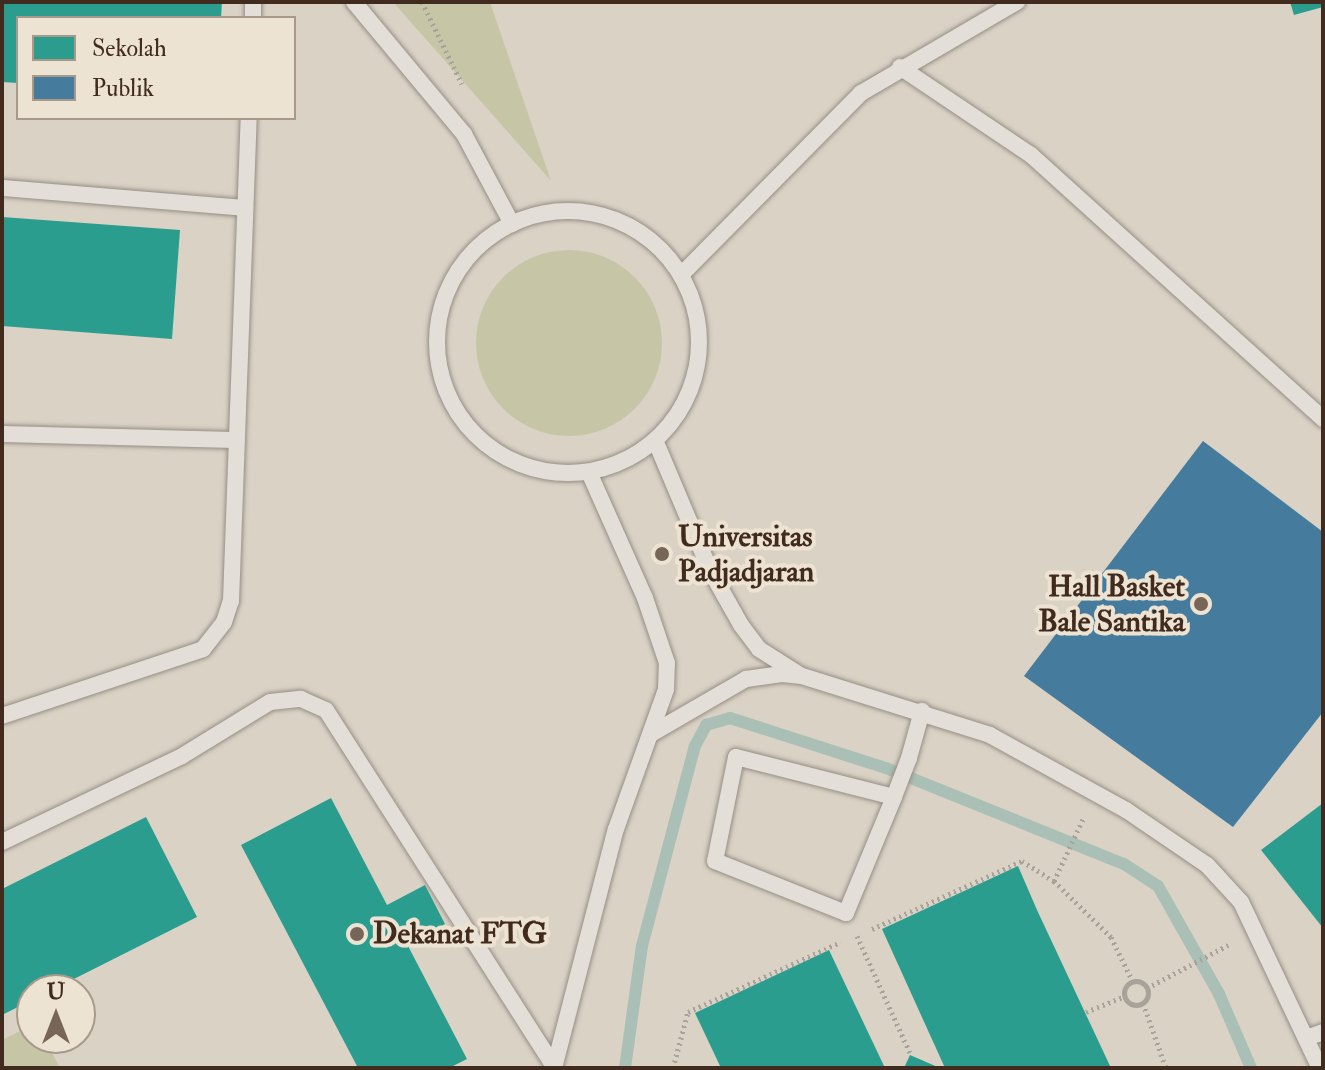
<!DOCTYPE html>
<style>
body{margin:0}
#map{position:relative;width:1325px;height:1070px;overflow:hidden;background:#dad2c5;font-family:"IM FELL Double Pica",serif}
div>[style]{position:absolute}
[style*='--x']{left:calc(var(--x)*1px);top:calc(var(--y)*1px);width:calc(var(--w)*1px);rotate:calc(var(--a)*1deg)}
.green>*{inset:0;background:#c6c6a7}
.round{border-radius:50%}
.schools>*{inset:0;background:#2a9d8f}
.public>*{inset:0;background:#457b9d}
.stream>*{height:12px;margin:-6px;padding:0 6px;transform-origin:6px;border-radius:6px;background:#aac0b6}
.path>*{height:5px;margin-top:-2.5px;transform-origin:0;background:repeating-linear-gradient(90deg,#a8a29b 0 2px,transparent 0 6px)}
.path>.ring{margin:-2.5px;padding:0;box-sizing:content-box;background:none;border:5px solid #a8a29b;border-radius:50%}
.roads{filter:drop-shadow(0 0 2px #968e86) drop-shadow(0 0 2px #968e86)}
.lane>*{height:16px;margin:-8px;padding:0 8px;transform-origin:8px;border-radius:8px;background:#e3dfd8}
.lane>.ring{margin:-8px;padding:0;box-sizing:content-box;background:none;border:16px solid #e3dfd8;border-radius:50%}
.dots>*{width:22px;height:22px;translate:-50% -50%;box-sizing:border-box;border:4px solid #ede3d3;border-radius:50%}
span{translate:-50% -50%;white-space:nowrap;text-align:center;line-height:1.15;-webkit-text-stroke:8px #ede3d3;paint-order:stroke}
.poi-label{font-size:30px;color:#412a1e;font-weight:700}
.left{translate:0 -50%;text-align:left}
.right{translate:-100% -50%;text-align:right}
.frame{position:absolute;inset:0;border:4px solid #412a1e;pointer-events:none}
.legend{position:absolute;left:16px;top:16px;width:280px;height:104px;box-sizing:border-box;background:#ede3d3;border:2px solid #a8998b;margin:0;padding:10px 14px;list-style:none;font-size:24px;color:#412a1e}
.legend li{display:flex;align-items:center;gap:16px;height:40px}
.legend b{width:40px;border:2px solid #a8998b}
.north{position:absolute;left:16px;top:974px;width:80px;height:80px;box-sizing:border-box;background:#ede3d3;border:2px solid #a8998b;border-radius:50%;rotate:0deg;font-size:22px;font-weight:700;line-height:32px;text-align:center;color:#412a1e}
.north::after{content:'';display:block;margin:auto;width:28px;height:36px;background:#776558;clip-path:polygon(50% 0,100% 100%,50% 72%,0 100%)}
</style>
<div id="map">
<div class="green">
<div style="clip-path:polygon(393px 2px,490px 2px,551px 181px)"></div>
<div class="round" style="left:476px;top:250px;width:186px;height:186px"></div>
<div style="clip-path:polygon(32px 1025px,32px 1038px,44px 1038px,60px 1068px,2px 1068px,2px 1040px)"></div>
</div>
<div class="schools">
<div style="clip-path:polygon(2px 2px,222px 2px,221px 18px,18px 18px,18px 83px,2px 82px)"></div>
<div style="clip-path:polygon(1290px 2px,1323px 2px,1323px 7px,1294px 15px)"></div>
<div style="clip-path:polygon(2px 217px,180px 230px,172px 339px,2px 326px)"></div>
<div style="clip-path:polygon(331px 798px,387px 905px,425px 885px,445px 924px,407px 944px,467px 1059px,449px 1068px,358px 1068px,241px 845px)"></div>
<div style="clip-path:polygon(1323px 803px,1323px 928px,1261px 850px)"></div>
<div style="clip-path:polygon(146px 817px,197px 917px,52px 990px,32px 990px,32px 1000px,2px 1015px,2px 889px)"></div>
<div style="clip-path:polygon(1018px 866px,1037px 910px,1111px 1068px,945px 1068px,882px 929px)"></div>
<div style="clip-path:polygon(829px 950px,885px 1068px,721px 1068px,695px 1013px)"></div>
<div style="clip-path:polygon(910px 1055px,940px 1068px,904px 1068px)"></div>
</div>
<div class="public">
<div style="clip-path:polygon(1203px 441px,1323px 532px,1323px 712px,1233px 827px,1024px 676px)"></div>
</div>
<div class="stream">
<div style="--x:625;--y:1068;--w:123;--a:-82.1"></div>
<div style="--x:642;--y:946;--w:207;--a:-75.2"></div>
<div style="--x:695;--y:746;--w:24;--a:-62"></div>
<div style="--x:706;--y:725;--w:25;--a:-16"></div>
<div style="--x:730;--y:718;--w:164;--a:17.8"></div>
<div style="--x:886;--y:768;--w:257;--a:22"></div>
<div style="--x:1124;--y:864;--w:40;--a:32.9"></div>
<div style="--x:1158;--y:886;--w:124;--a:60.5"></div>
<div style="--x:1219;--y:994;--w:81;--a:66.6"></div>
</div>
<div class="path">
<div style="--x:422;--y:2;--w:91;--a:64"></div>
<div style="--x:1054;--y:881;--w:71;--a:-64.9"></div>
<div style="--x:872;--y:929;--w:165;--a:-24.4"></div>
<div style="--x:1022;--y:861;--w:38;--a:32"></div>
<div style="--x:1054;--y:881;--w:80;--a:44.5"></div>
<div style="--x:1111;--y:937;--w:50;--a:63.9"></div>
<div style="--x:857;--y:936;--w:128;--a:65.6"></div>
<div class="ring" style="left:1124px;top:981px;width:19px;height:19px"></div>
<div style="--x:1147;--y:988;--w:94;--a:-27.9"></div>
<div style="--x:1143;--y:1003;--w:69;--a:70.5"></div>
<div style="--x:1086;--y:1012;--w:42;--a:-22.3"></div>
<div style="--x:673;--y:1068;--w:58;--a:-75"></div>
<div style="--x:688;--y:1012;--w:168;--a:-24.6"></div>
</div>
<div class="roads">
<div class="lane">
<div style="--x:253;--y:2;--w:16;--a:90"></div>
<div style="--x:354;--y:2;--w:172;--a:50.2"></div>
<div style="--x:464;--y:134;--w:102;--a:61.9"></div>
<div style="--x:900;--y:67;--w:158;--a:33.9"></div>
<div style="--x:1031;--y:155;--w:394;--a:42.1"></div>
<div style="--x:2;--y:188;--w:244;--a:4.7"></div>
<div class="ring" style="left:437px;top:211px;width:246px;height:246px"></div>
<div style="--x:681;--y:275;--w:256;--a:-45.3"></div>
<div style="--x:861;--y:93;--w:181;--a:-30.3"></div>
<div style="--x:2;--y:434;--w:233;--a:1.5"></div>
<div style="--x:655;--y:440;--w:141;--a:67.1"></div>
<div style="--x:710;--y:570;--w:63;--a:60.6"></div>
<div style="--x:741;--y:625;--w:30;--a:53"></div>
<div style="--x:759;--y:649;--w:49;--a:32.4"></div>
<div style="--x:2;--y:716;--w:212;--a:-18.4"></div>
<div style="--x:203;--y:649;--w:34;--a:-52"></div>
<div style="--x:224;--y:622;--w:22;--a:-72"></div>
<div style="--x:231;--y:601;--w:483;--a:-87.9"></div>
<div style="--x:651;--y:734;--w:110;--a:-30.1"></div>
<div style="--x:746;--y:679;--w:36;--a:-8"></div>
<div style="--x:782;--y:674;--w:20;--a:6"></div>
<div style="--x:802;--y:676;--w:197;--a:17.4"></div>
<div style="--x:990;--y:735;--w:155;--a:28.9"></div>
<div style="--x:1126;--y:810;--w:98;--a:34.2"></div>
<div style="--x:1207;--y:865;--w:50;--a:47.4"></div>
<div style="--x:1241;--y:902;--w:184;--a:64.6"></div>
<div style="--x:894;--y:797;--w:163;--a:-165.8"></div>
<div style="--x:736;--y:757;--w:106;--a:101.4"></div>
<div style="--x:715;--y:861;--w:141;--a:21.7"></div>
<div style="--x:846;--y:913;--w:126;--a:-67.5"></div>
<div style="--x:894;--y:797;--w:42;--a:-69"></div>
<div style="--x:909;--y:758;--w:49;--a:-74.5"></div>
<div style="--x:2;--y:842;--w:199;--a:-25.5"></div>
<div style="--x:182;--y:756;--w:103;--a:-31.5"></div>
<div style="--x:270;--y:702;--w:31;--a:-6"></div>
<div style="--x:301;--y:699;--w:27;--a:24"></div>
<div style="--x:326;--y:710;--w:421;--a:57.4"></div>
<div style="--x:1306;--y:1038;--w:18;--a:-19"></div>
<div style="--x:554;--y:1068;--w:247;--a:-75.5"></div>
<div style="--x:616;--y:829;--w:149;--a:-70.3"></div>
<div style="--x:666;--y:689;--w:26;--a:-88"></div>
<div style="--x:667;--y:663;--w:69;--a:-108.7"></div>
<div style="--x:645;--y:598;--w:138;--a:-114"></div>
</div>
</div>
<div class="dots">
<div style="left:662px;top:554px;background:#776558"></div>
<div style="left:1201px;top:604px;background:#776558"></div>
<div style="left:357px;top:934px;background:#776558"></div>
</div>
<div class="poi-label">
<span class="left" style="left:678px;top:554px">Universitas<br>Padjadjaran</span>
<span class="right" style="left:1185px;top:604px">Hall Basket<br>Bale Santika</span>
<span class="left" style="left:373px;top:934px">Dekanat FTG</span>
</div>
<div class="frame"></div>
<ul class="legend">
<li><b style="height:22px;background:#2a9d8f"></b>Sekolah</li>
<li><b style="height:22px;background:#457b9d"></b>Publik</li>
</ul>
<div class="north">U</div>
</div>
